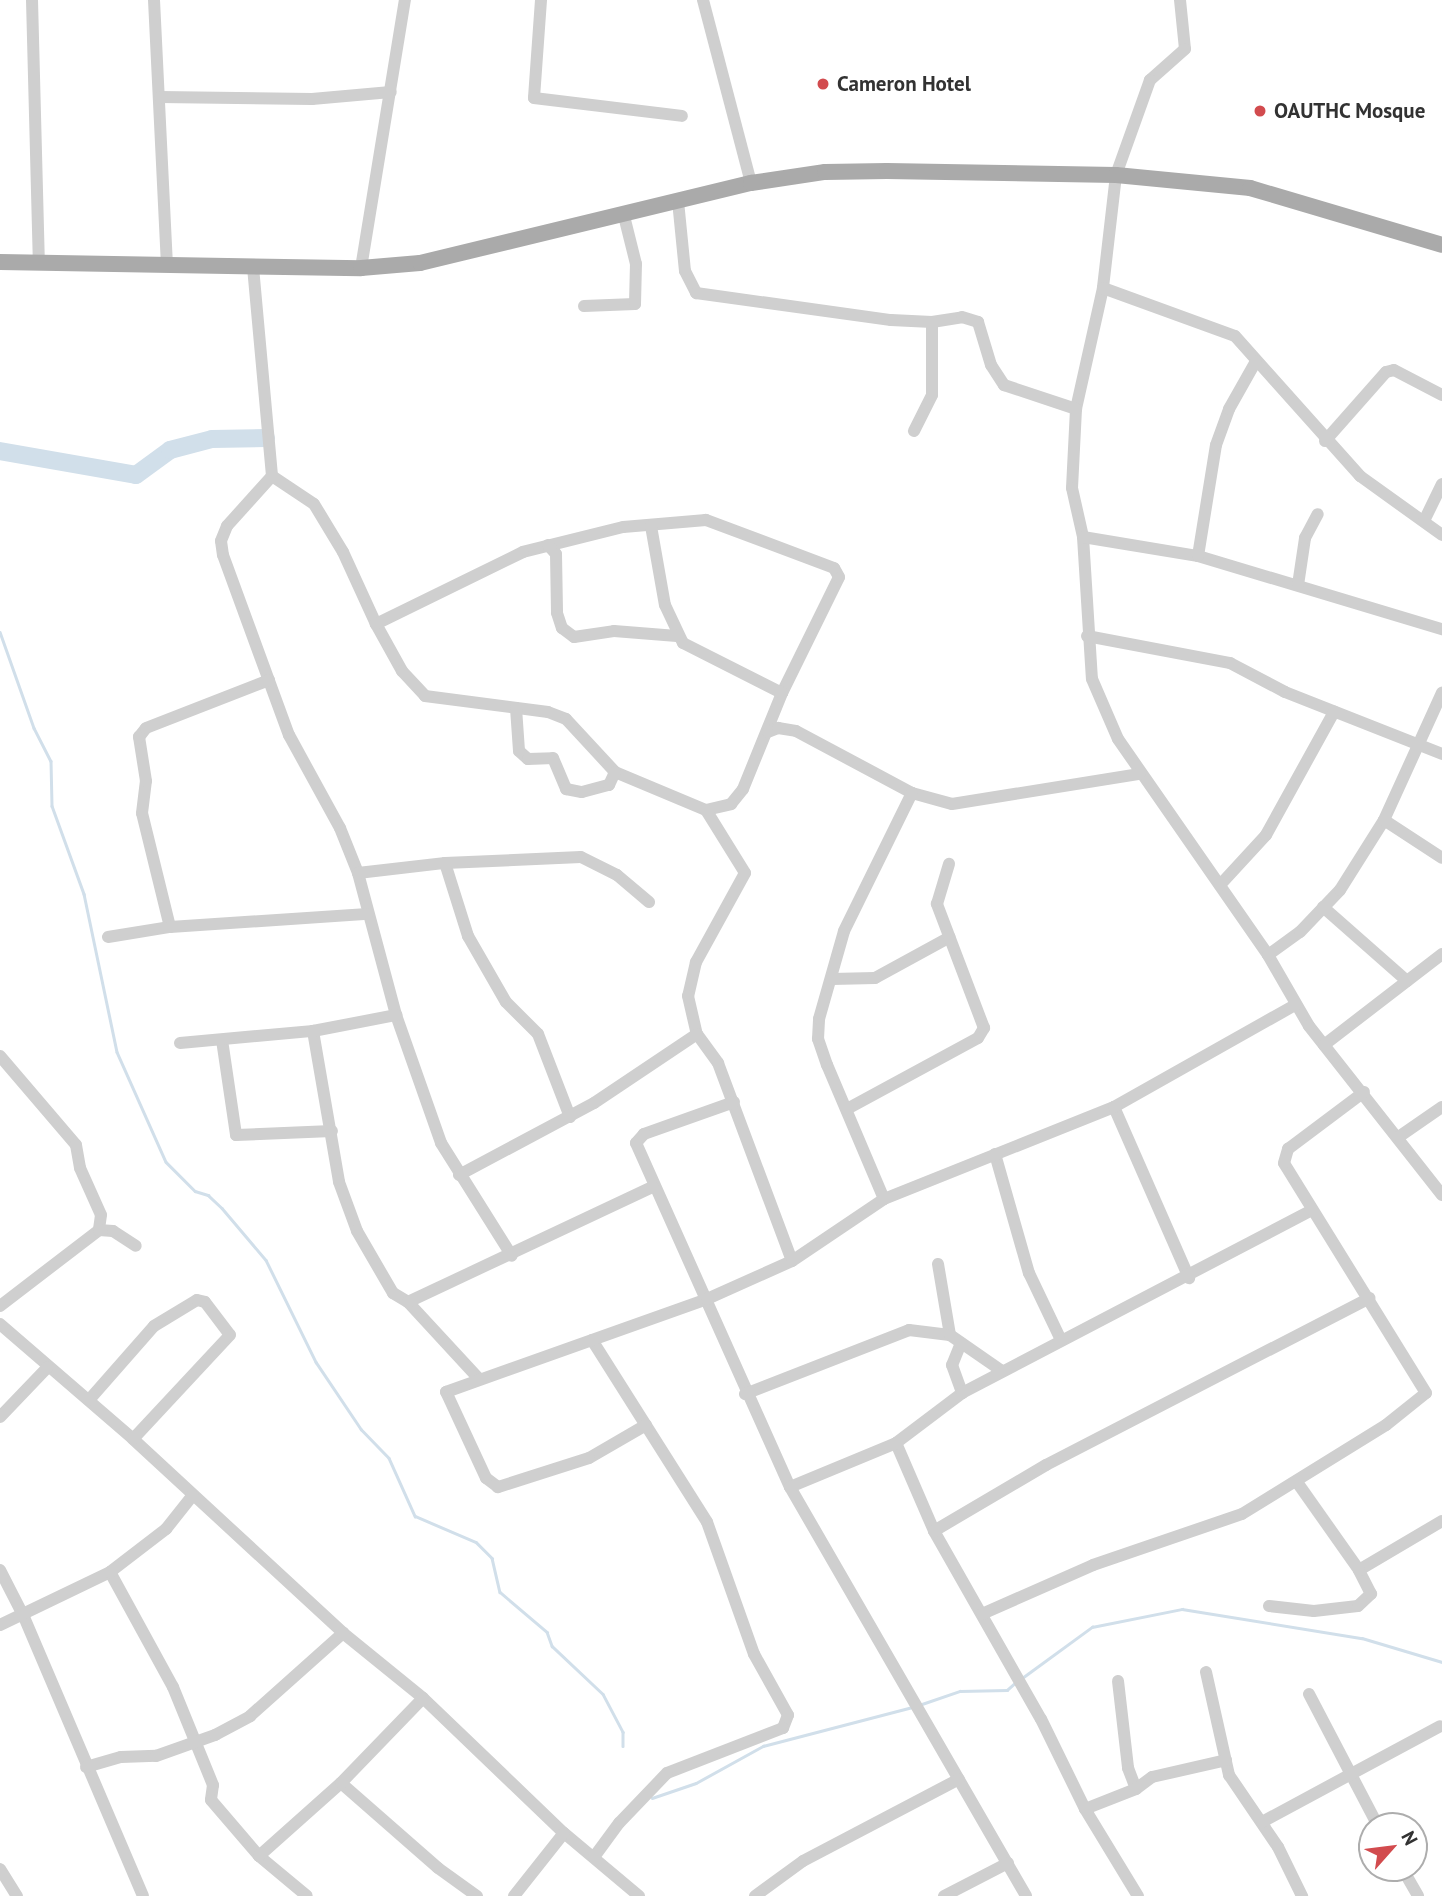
<!DOCTYPE html>
<style>
body{margin:0}
#map{position:relative;width:1442px;height:1896px;overflow:hidden;background:#fff;font-family:"PT Sans",sans-serif}
div>[style]{position:absolute}
[style*='--x']{left:calc(var(--x)*1px);top:calc(var(--y)*1px);width:calc(var(--w)*1px);rotate:calc(var(--a)*1deg)}
.stream>*{height:2.5px;margin:-1.25px;padding:0 1.25px;transform-origin:1.25px;border-radius:1.25px;background:#d1dfea}
.river>*{height:18px;margin:-9px;padding:0 9px;transform-origin:9px;border-radius:9px;background:#d1dfea}
.minor>*{height:12px;margin:-6px;padding:0 6px;transform-origin:6px;border-radius:6px;background:#cfcfcf}
.major>*{height:16px;margin:-8px;padding:0 8px;transform-origin:8px;border-radius:8px;background:#aaa}
.dots>*{width:19px;height:19px;translate:-50% -50%;box-sizing:border-box;border:4px solid #fff;border-radius:50%}
span{translate:-50% -50%;white-space:nowrap;text-align:center;line-height:1.15;-webkit-text-stroke:7px #fff;paint-order:stroke}
.poi-label{font-size:21px;color:#323232;font-weight:700}
.left{translate:0 -50%;text-align:left}
.north{position:absolute;left:1358px;top:1812px;width:70px;height:70px;box-sizing:border-box;background:#fff;border:2px solid #adadad;border-radius:50%;rotate:62deg;font-size:19px;font-weight:700;line-height:28px;text-align:center;color:#323232}
.north::after{content:'';display:block;margin:auto;width:24px;height:32px;background:#d24b4e;clip-path:polygon(50% 0,100% 100%,50% 72%,0 100%)}
</style>
<div id="map">
<div class="stream">
<div style="--x:0;--y:632;--w:102;--a:70.5"></div>
<div style="--x:34;--y:728;--w:37;--a:63"></div>
<div style="--x:51;--y:761;--w:45;--a:88.7"></div>
<div style="--x:52;--y:806;--w:94;--a:70"></div>
<div style="--x:84;--y:894;--w:161;--a:78.2"></div>
<div style="--x:117;--y:1052;--w:120;--a:66"></div>
<div style="--x:166;--y:1162;--w:41;--a:45"></div>
<div style="--x:195;--y:1191;--w:14;--a:17"></div>
<div style="--x:208;--y:1195;--w:19;--a:43"></div>
<div style="--x:222;--y:1208;--w:68;--a:49.8"></div>
<div style="--x:266;--y:1260;--w:114;--a:63.9"></div>
<div style="--x:316;--y:1362;--w:81;--a:56.1"></div>
<div style="--x:361;--y:1429;--w:40;--a:46"></div>
<div style="--x:389;--y:1458;--w:64;--a:65.9"></div>
<div style="--x:415;--y:1516;--w:66;--a:23.1"></div>
<div style="--x:476;--y:1542;--w:23;--a:45"></div>
<div style="--x:492;--y:1558;--w:35;--a:77"></div>
<div style="--x:500;--y:1592;--w:62;--a:40.4"></div>
<div style="--x:547;--y:1632;--w:15;--a:70"></div>
<div style="--x:552;--y:1646;--w:70;--a:43.3"></div>
<div style="--x:603;--y:1694;--w:43;--a:62.2"></div>
<div style="--x:623;--y:1732;--w:14;--a:90"></div>
<div style="--x:1022;--y:1678;--w:87;--a:-36.1"></div>
<div style="--x:1092;--y:1627;--w:92;--a:-11.3"></div>
<div style="--x:1182;--y:1609;--w:182;--a:9.2"></div>
<div style="--x:1362;--y:1638;--w:84;--a:16.7"></div>
<div style="--x:919;--y:1705;--w:43;--a:-18.9"></div>
<div style="--x:960;--y:1691;--w:47;--a:-1.2"></div>
<div style="--x:1007;--y:1690;--w:12;--a:-42"></div>
<div style="--x:652;--y:1798;--w:46;--a:-18.8"></div>
<div style="--x:696;--y:1783;--w:77;--a:-28.9"></div>
<div style="--x:763;--y:1746;--w:155;--a:-14.6"></div>
</div>
<div class="river">
<div style="--x:0;--y:451;--w:138;--a:10"></div>
<div style="--x:136;--y:475;--w:42;--a:-36.3"></div>
<div style="--x:170;--y:450;--w:43;--a:-14.7"></div>
<div style="--x:212;--y:439;--w:54;--a:-1.1"></div>
</div>
<div class="minor">
<div style="--x:32;--y:0;--w:261;--a:88.5"></div>
<div style="--x:154;--y:0;--w:263;--a:87.2"></div>
<div style="--x:541;--y:0;--w:98;--a:94.1"></div>
<div style="--x:534;--y:98;--w:149;--a:6.9"></div>
<div style="--x:703;--y:0;--w:189;--a:75.3"></div>
<div style="--x:1180;--y:0;--w:49;--a:84.2"></div>
<div style="--x:1185;--y:49;--w:47;--a:138.5"></div>
<div style="--x:1150;--y:80;--w:101;--a:109.7"></div>
<div style="--x:1116;--y:175;--w:114;--a:96.6"></div>
<div style="--x:1103;--y:288;--w:124;--a:102.6"></div>
<div style="--x:1076;--y:409;--w:79;--a:92.9"></div>
<div style="--x:1072;--y:488;--w:50;--a:77.3"></div>
<div style="--x:1083;--y:537;--w:142;--a:86.4"></div>
<div style="--x:1092;--y:679;--w:65;--a:66.6"></div>
<div style="--x:1118;--y:739;--w:263;--a:55.2"></div>
<div style="--x:1268;--y:955;--w:82;--a:60"></div>
<div style="--x:1309;--y:1026;--w:215;--a:51.8"></div>
<div style="--x:160;--y:97;--w:152;--a:0.8"></div>
<div style="--x:312;--y:99;--w:79;--a:-5.1"></div>
<div style="--x:678;--y:201;--w:70;--a:84.3"></div>
<div style="--x:685;--y:271;--w:25;--a:63"></div>
<div style="--x:696;--y:293;--w:197;--a:7.9"></div>
<div style="--x:891;--y:320;--w:41;--a:2.8"></div>
<div style="--x:932;--y:322;--w:30;--a:-9"></div>
<div style="--x:962;--y:317;--w:17;--a:17"></div>
<div style="--x:978;--y:322;--w:45;--a:73.2"></div>
<div style="--x:991;--y:365;--w:24;--a:57"></div>
<div style="--x:1004;--y:385;--w:76;--a:18.4"></div>
<div style="--x:253;--y:267;--w:210;--a:84.8"></div>
<div style="--x:272;--y:476;--w:67;--a:132"></div>
<div style="--x:227;--y:526;--w:16;--a:112"></div>
<div style="--x:221;--y:541;--w:14;--a:82"></div>
<div style="--x:223;--y:555;--w:192;--a:69.9"></div>
<div style="--x:289;--y:735;--w:106;--a:61.3"></div>
<div style="--x:340;--y:828;--w:48;--a:68.2"></div>
<div style="--x:358;--y:873;--w:147;--a:75"></div>
<div style="--x:396;--y:1015;--w:136;--a:70.6"></div>
<div style="--x:441;--y:1143;--w:133;--a:57.9"></div>
<div style="--x:361;--y:268;--w:272;--a:-80.7"></div>
<div style="--x:1103;--y:288;--w:140;--a:20"></div>
<div style="--x:1235;--y:336;--w:188;--a:48.2"></div>
<div style="--x:1360;--y:476;--w:101;--a:35.7"></div>
<div style="--x:584;--y:306;--w:51;--a:-2.2"></div>
<div style="--x:635;--y:304;--w:40;--a:-88.6"></div>
<div style="--x:636;--y:264;--w:49;--a:-104"></div>
<div style="--x:914;--y:431;--w:40;--a:-63.4"></div>
<div style="--x:932;--y:395;--w:73;--a:-90"></div>
<div style="--x:1325;--y:441;--w:92;--a:-48.5"></div>
<div style="--x:1386;--y:372;--w:8;--a:-14"></div>
<div style="--x:1394;--y:370;--w:54;--a:27.5"></div>
<div style="--x:272;--y:476;--w:50;--a:33.7"></div>
<div style="--x:314;--y:504;--w:56;--a:58.9"></div>
<div style="--x:343;--y:552;--w:79;--a:65.4"></div>
<div style="--x:376;--y:624;--w:54;--a:61"></div>
<div style="--x:402;--y:671;--w:34;--a:47"></div>
<div style="--x:425;--y:696;--w:124;--a:7.4"></div>
<div style="--x:548;--y:712;--w:19;--a:21"></div>
<div style="--x:566;--y:719;--w:72;--a:47.2"></div>
<div style="--x:615;--y:772;--w:99;--a:22.7"></div>
<div style="--x:706;--y:810;--w:26;--a:-13"></div>
<div style="--x:731;--y:804;--w:19;--a:-51"></div>
<div style="--x:743;--y:789;--w:104;--a:-67.9"></div>
<div style="--x:782;--y:693;--w:129;--a:-63.8"></div>
<div style="--x:839;--y:577;--w:10;--a:-119"></div>
<div style="--x:834;--y:568;--w:137;--a:-159.4"></div>
<div style="--x:706;--y:520;--w:83;--a:175.2"></div>
<div style="--x:623;--y:527;--w:103;--a:166"></div>
<div style="--x:523;--y:552;--w:164;--a:153.9"></div>
<div style="--x:1424;--y:521;--w:41;--a:-64.1"></div>
<div style="--x:651;--y:526;--w:80;--a:80"></div>
<div style="--x:665;--y:605;--w:42;--a:64.7"></div>
<div style="--x:683;--y:643;--w:111;--a:26.8"></div>
<div style="--x:1083;--y:537;--w:117;--a:9.4"></div>
<div style="--x:1198;--y:556;--w:255;--a:16.7"></div>
<div style="--x:548;--y:545;--w:12;--a:48"></div>
<div style="--x:556;--y:554;--w:59;--a:89"></div>
<div style="--x:557;--y:613;--w:16;--a:72"></div>
<div style="--x:562;--y:628;--w:15;--a:37"></div>
<div style="--x:574;--y:637;--w:40;--a:-8.5"></div>
<div style="--x:614;--y:631;--w:63;--a:4.5"></div>
<div style="--x:1198;--y:556;--w:112;--a:-80.8"></div>
<div style="--x:1216;--y:445;--w:38;--a:-70"></div>
<div style="--x:1229;--y:409;--w:55;--a:-60.6"></div>
<div style="--x:1298;--y:585;--w:48;--a:-81.5"></div>
<div style="--x:1305;--y:538;--w:27;--a:-62"></div>
<div style="--x:1087;--y:636;--w:146;--a:10.7"></div>
<div style="--x:1230;--y:663;--w:62;--a:27.8"></div>
<div style="--x:1285;--y:692;--w:169;--a:21.5"></div>
<div style="--x:516;--y:708;--w:43;--a:86"></div>
<div style="--x:519;--y:751;--w:12;--a:42"></div>
<div style="--x:528;--y:759;--w:25;--a:-2"></div>
<div style="--x:553;--y:758;--w:34;--a:67"></div>
<div style="--x:566;--y:789;--w:16;--a:11"></div>
<div style="--x:582;--y:792;--w:28;--a:-15"></div>
<div style="--x:609;--y:785;--w:14;--a:-65"></div>
<div style="--x:768;--y:732;--w:11;--a:-22"></div>
<div style="--x:778;--y:728;--w:18;--a:9"></div>
<div style="--x:796;--y:731;--w:132;--a:28.1"></div>
<div style="--x:912;--y:793;--w:41;--a:15.4"></div>
<div style="--x:952;--y:804;--w:190;--a:-9.1"></div>
<div style="--x:706;--y:810;--w:74;--a:58.2"></div>
<div style="--x:745;--y:873;--w:102;--a:118.8"></div>
<div style="--x:696;--y:962;--w:35;--a:103"></div>
<div style="--x:688;--y:996;--w:39;--a:77"></div>
<div style="--x:697;--y:1034;--w:36;--a:54"></div>
<div style="--x:718;--y:1063;--w:211;--a:69.5"></div>
<div style="--x:1384;--y:820;--w:69;--a:33.2"></div>
<div style="--x:445;--y:863;--w:77;--a:72.5"></div>
<div style="--x:468;--y:936;--w:76;--a:60.1"></div>
<div style="--x:506;--y:1002;--w:45;--a:45"></div>
<div style="--x:538;--y:1034;--w:89;--a:68.9"></div>
<div style="--x:358;--y:873;--w:88;--a:-6.6"></div>
<div style="--x:445;--y:863;--w:136;--a:-2.5"></div>
<div style="--x:581;--y:857;--w:40;--a:26.6"></div>
<div style="--x:617;--y:875;--w:42;--a:40.2"></div>
<div style="--x:1220;--y:885;--w:68;--a:-47.4"></div>
<div style="--x:1266;--y:835;--w:141;--a:-61.1"></div>
<div style="--x:1323;--y:907;--w:112;--a:41.4"></div>
<div style="--x:170;--y:927;--w:117;--a:-103.8"></div>
<div style="--x:142;--y:813;--w:32;--a:-83"></div>
<div style="--x:146;--y:781;--w:45;--a:-99"></div>
<div style="--x:139;--y:737;--w:11;--a:-52"></div>
<div style="--x:146;--y:728;--w:132;--a:-21.3"></div>
<div style="--x:108;--y:937;--w:63;--a:-9.2"></div>
<div style="--x:170;--y:927;--w:198;--a:-3.8"></div>
<div style="--x:1268;--y:955;--w:39;--a:-36"></div>
<div style="--x:1300;--y:932;--w:58;--a:-46.4"></div>
<div style="--x:1340;--y:890;--w:83;--a:-57.8"></div>
<div style="--x:1384;--y:820;--w:140;--a:-65.5"></div>
<div style="--x:832;--y:979;--w:43;--a:-1.3"></div>
<div style="--x:875;--y:978;--w:85;--a:-28.7"></div>
<div style="--x:313;--y:1031;--w:153;--a:80.2"></div>
<div style="--x:339;--y:1182;--w:52;--a:69.8"></div>
<div style="--x:357;--y:1231;--w:72;--a:59.9"></div>
<div style="--x:393;--y:1293;--w:17;--a:31"></div>
<div style="--x:408;--y:1302;--w:105;--a:47.3"></div>
<div style="--x:222;--y:1040;--w:96;--a:81.6"></div>
<div style="--x:236;--y:1135;--w:96;--a:-2.4"></div>
<div style="--x:180;--y:1043;--w:134;--a:-5.2"></div>
<div style="--x:313;--y:1031;--w:85;--a:-10.9"></div>
<div style="--x:1324;--y:1045;--w:149;--a:-37.6"></div>
<div style="--x:0;--y:1056;--w:117;--a:49.5"></div>
<div style="--x:76;--y:1145;--w:23;--a:80"></div>
<div style="--x:80;--y:1168;--w:51;--a:65.9"></div>
<div style="--x:101;--y:1215;--w:15;--a:98"></div>
<div style="--x:734;--y:1102;--w:96;--a:160.4"></div>
<div style="--x:644;--y:1134;--w:12;--a:132"></div>
<div style="--x:636;--y:1143;--w:377;--a:65.9"></div>
<div style="--x:790;--y:1487;--w:472;--a:60"></div>
<div style="--x:1114;--y:1107;--w:187;--a:66.3"></div>
<div style="--x:847;--y:1109;--w:149;--a:-28.5"></div>
<div style="--x:978;--y:1038;--w:12;--a:-59"></div>
<div style="--x:984;--y:1028;--w:133;--a:-110.8"></div>
<div style="--x:937;--y:904;--w:42;--a:-73.3"></div>
<div style="--x:1400;--y:1136;--w:51;--a:-34.6"></div>
<div style="--x:995;--y:1154;--w:124;--a:74.1"></div>
<div style="--x:1029;--y:1273;--w:74;--a:64.5"></div>
<div style="--x:459;--y:1175;--w:153;--a:-28.1"></div>
<div style="--x:594;--y:1103;--w:124;--a:-33.8"></div>
<div style="--x:884;--y:1199;--w:146;--a:-113"></div>
<div style="--x:827;--y:1065;--w:28;--a:-109"></div>
<div style="--x:818;--y:1039;--w:20;--a:-87"></div>
<div style="--x:819;--y:1019;--w:91;--a:-74.1"></div>
<div style="--x:844;--y:931;--w:154;--a:-63.8"></div>
<div style="--x:938;--y:1264;--w:72;--a:80.4"></div>
<div style="--x:408;--y:1302;--w:270;--a:-25.2"></div>
<div style="--x:0;--y:1306;--w:125;--a:-37.5"></div>
<div style="--x:99;--y:1230;--w:14;--a:4"></div>
<div style="--x:113;--y:1231;--w:27;--a:33"></div>
<div style="--x:0;--y:1324;--w:176;--a:40.8"></div>
<div style="--x:133;--y:1439;--w:286;--a:42.7"></div>
<div style="--x:343;--y:1633;--w:103;--a:39.1"></div>
<div style="--x:423;--y:1698;--w:195;--a:43.8"></div>
<div style="--x:564;--y:1833;--w:98;--a:40"></div>
<div style="--x:592;--y:1340;--w:215;--a:57.7"></div>
<div style="--x:707;--y:1522;--w:140;--a:70.4"></div>
<div style="--x:754;--y:1654;--w:70;--a:60.9"></div>
<div style="--x:788;--y:1715;--w:14;--a:111"></div>
<div style="--x:783;--y:1728;--w:124;--a:158.8"></div>
<div style="--x:667;--y:1773;--w:69;--a:133.8"></div>
<div style="--x:619;--y:1823;--w:42;--a:126.3"></div>
<div style="--x:961;--y:1343;--w:24;--a:112"></div>
<div style="--x:952;--y:1365;--w:30;--a:70"></div>
<div style="--x:745;--y:1394;--w:176;--a:-21.3"></div>
<div style="--x:909;--y:1330;--w:41;--a:7"></div>
<div style="--x:950;--y:1335;--w:63;--a:34.7"></div>
<div style="--x:89;--y:1400;--w:98;--a:-48.7"></div>
<div style="--x:154;--y:1326;--w:50;--a:-31.2"></div>
<div style="--x:197;--y:1300;--w:8;--a:14"></div>
<div style="--x:205;--y:1302;--w:41;--a:52.9"></div>
<div style="--x:230;--y:1335;--w:142;--a:133"></div>
<div style="--x:0;--y:1417;--w:69;--a:-46.2"></div>
<div style="--x:646;--y:1425;--w:66;--a:149.9"></div>
<div style="--x:589;--y:1458;--w:96;--a:162.3"></div>
<div style="--x:498;--y:1487;--w:15;--a:-143"></div>
<div style="--x:486;--y:1478;--w:95;--a:-114.9"></div>
<div style="--x:446;--y:1392;--w:277;--a:-19.6"></div>
<div style="--x:707;--y:1299;--w:93;--a:-24.1"></div>
<div style="--x:792;--y:1261;--w:111;--a:-34"></div>
<div style="--x:884;--y:1199;--w:248;--a:-21.8"></div>
<div style="--x:1114;--y:1107;--w:208;--a:-29.4"></div>
<div style="--x:896;--y:1443;--w:96;--a:66.6"></div>
<div style="--x:934;--y:1531;--w:216;--a:60.4"></div>
<div style="--x:1041;--y:1719;--w:100;--a:63.9"></div>
<div style="--x:1085;--y:1809;--w:102;--a:58.7"></div>
<div style="--x:790;--y:1487;--w:115;--a:-22.5"></div>
<div style="--x:896;--y:1443;--w:83;--a:-37.1"></div>
<div style="--x:962;--y:1393;--w:395;--a:-27.6"></div>
<div style="--x:934;--y:1531;--w:130;--a:-30.5"></div>
<div style="--x:1046;--y:1465;--w:364;--a:-27.3"></div>
<div style="--x:0;--y:1570;--w:53;--a:62.9"></div>
<div style="--x:24;--y:1617;--w:303;--a:66.9"></div>
<div style="--x:1359;--y:1570;--w:96;--a:-30.6"></div>
<div style="--x:110;--y:1572;--w:131;--a:61.3"></div>
<div style="--x:173;--y:1687;--w:106;--a:67.8"></div>
<div style="--x:213;--y:1785;--w:15;--a:98"></div>
<div style="--x:211;--y:1800;--w:74;--a:49.4"></div>
<div style="--x:259;--y:1856;--w:62;--a:39.8"></div>
<div style="--x:1269;--y:1606;--w:45;--a:6.3"></div>
<div style="--x:1314;--y:1611;--w:44;--a:-6.5"></div>
<div style="--x:1358;--y:1606;--w:18;--a:-43"></div>
<div style="--x:1371;--y:1594;--w:27;--a:-117"></div>
<div style="--x:1359;--y:1570;--w:108;--a:-125.2"></div>
<div style="--x:982;--y:1614;--w:121;--a:-23.8"></div>
<div style="--x:1093;--y:1565;--w:157;--a:-18.9"></div>
<div style="--x:1242;--y:1514;--w:169;--a:-31.7"></div>
<div style="--x:1386;--y:1425;--w:51;--a:-38.7"></div>
<div style="--x:1426;--y:1393;--w:270;--a:-121.7"></div>
<div style="--x:1284;--y:1163;--w:15;--a:-74"></div>
<div style="--x:1288;--y:1149;--w:95;--a:-36.9"></div>
<div style="--x:0;--y:1625;--w:122;--a:-25.7"></div>
<div style="--x:110;--y:1572;--w:71;--a:-37.5"></div>
<div style="--x:166;--y:1529;--w:43;--a:-51.5"></div>
<div style="--x:1206;--y:1672;--w:106;--a:77.4"></div>
<div style="--x:1229;--y:1775;--w:87;--a:55.8"></div>
<div style="--x:1278;--y:1847;--w:55;--a:63.9"></div>
<div style="--x:1118;--y:1681;--w:88;--a:83.4"></div>
<div style="--x:1128;--y:1768;--w:22;--a:69"></div>
<div style="--x:1309;--y:1694;--w:149;--a:62.4"></div>
<div style="--x:86;--y:1767;--w:36;--a:-16"></div>
<div style="--x:121;--y:1757;--w:35;--a:-2"></div>
<div style="--x:156;--y:1756;--w:63;--a:-19.6"></div>
<div style="--x:215;--y:1735;--w:40;--a:-28"></div>
<div style="--x:250;--y:1716;--w:125;--a:-41.7"></div>
<div style="--x:341;--y:1783;--w:129;--a:41.2"></div>
<div style="--x:438;--y:1868;--w:48;--a:35.7"></div>
<div style="--x:1085;--y:1809;--w:55;--a:-21.4"></div>
<div style="--x:1136;--y:1789;--w:20;--a:-37"></div>
<div style="--x:1152;--y:1777;--w:76;--a:-12.9"></div>
<div style="--x:1262;--y:1822;--w:202;--a:-28.3"></div>
<div style="--x:259;--y:1856;--w:110;--a:-41.7"></div>
<div style="--x:341;--y:1783;--w:118;--a:-46"></div>
<div style="--x:1402;--y:1868;--w:32;--a:60"></div>
<div style="--x:0;--y:1869;--w:32;--a:58"></div>
<div style="--x:514;--y:1896;--w:80;--a:-51.6"></div>
<div style="--x:755;--y:1896;--w:59;--a:-36.1"></div>
<div style="--x:803;--y:1861;--w:176;--a:-27.7"></div>
<div style="--x:944;--y:1896;--w:72;--a:-27.3"></div>
</div>
<div class="major">
<div style="--x:0;--y:262;--w:361;--a:1"></div>
<div style="--x:361;--y:268;--w:59;--a:-4.8"></div>
<div style="--x:420;--y:263;--w:341;--a:-13.6"></div>
<div style="--x:751;--y:183;--w:75;--a:-8.5"></div>
<div style="--x:825;--y:172;--w:62;--a:-0.9"></div>
<div style="--x:887;--y:171;--w:229;--a:1"></div>
<div style="--x:1116;--y:175;--w:135;--a:5.5"></div>
<div style="--x:1250;--y:188;--w:200;--a:16.5"></div>
</div>
<div class="dots">
<div style="left:823px;top:84px;background:#d24b4e"></div>
<div style="left:1260px;top:111px;background:#d24b4e"></div>
</div>
<div class="poi-label">
<span class="left" style="left:837px;top:84px">Cameron Hotel</span>
<span class="left" style="left:1274px;top:111px">OAUTHC Mosque</span>
</div>
<div class="north">N</div>
</div>
